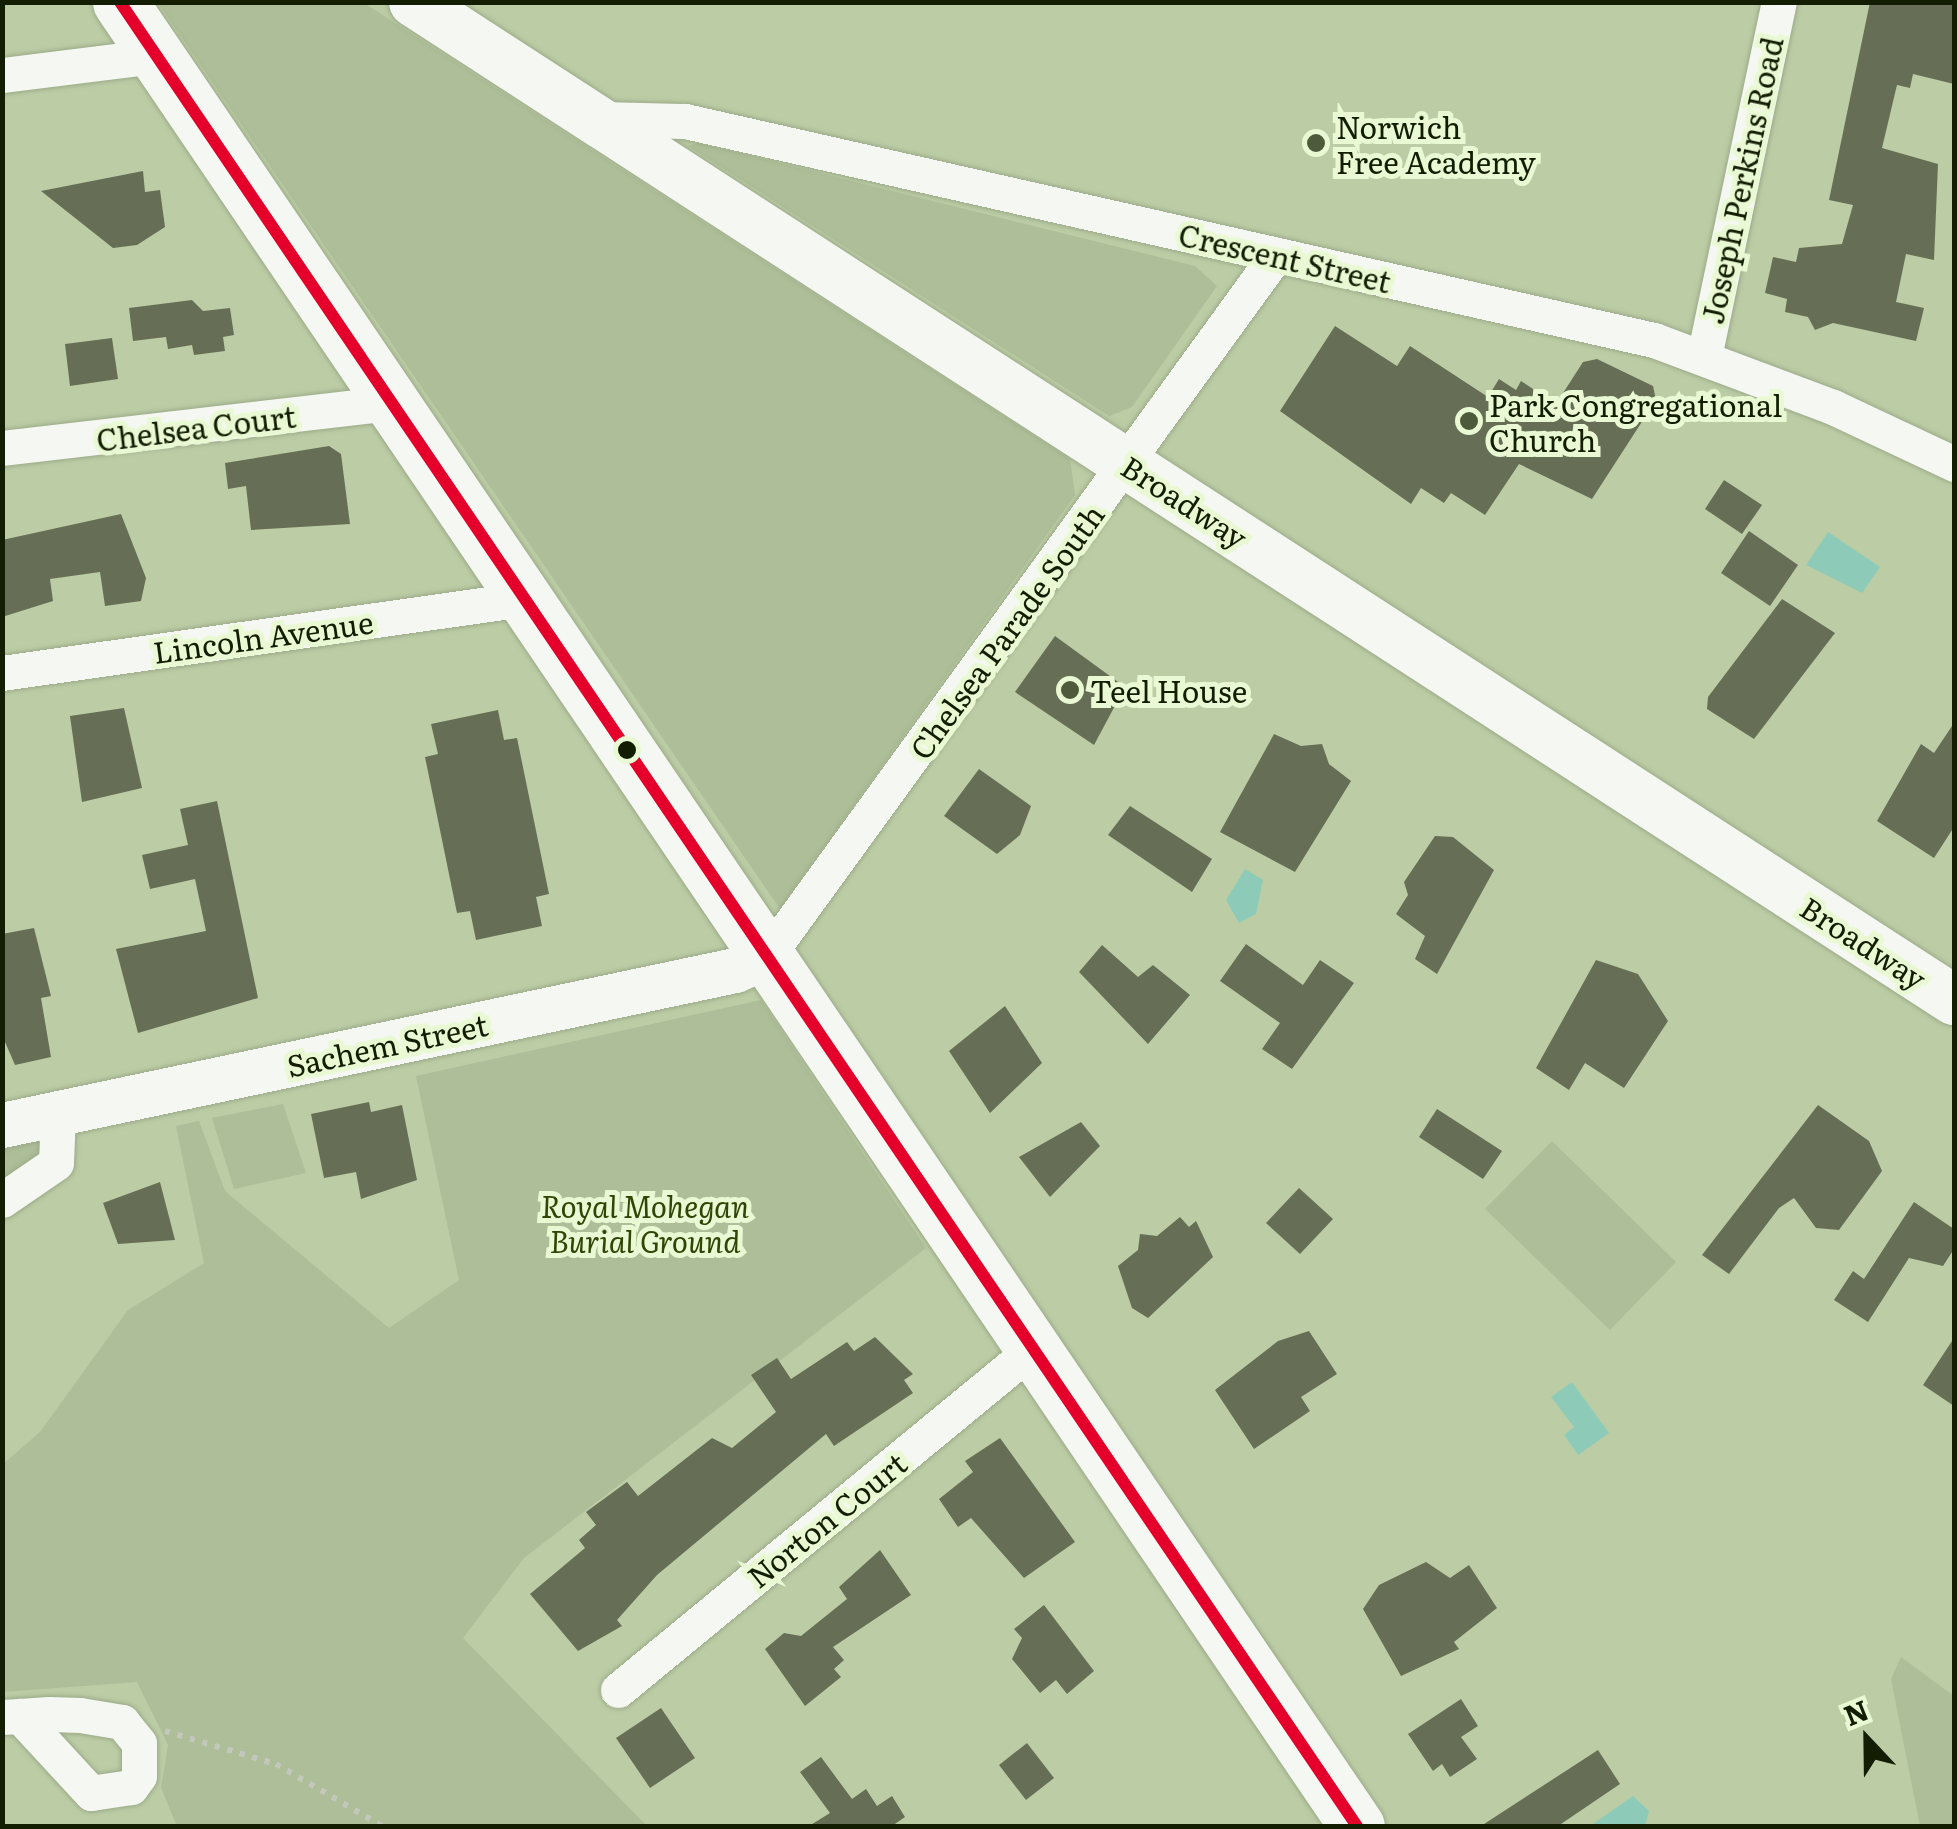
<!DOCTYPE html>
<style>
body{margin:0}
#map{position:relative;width:1957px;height:1829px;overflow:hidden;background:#bccda5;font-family:Literata,serif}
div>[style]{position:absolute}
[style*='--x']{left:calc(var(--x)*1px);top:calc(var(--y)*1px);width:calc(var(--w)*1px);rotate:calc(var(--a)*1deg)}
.green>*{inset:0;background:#adbe98}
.water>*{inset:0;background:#8dcbb8}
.building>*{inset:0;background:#676e56}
.path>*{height:6px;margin-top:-3px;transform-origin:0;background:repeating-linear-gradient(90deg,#c3c7bc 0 5px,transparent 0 13px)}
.roads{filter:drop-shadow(0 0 2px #9caa89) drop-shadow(0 0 2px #9caa89)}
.minor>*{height:35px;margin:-17.5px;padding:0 17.5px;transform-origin:17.5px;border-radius:17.5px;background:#f5f8f2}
.tertiary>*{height:45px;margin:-22.5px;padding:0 22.5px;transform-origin:22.5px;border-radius:22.5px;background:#f5f8f2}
.secondary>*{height:50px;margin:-25px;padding:0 25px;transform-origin:25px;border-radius:25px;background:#f5f8f2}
.trunk>*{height:55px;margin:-27.5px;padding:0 27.5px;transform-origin:27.5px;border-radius:27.5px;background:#f5f8f2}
.bus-1>*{height:12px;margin:-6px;padding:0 6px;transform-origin:6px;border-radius:6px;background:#e4002b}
.dots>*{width:28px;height:28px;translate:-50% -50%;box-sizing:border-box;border:5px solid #e9f9d4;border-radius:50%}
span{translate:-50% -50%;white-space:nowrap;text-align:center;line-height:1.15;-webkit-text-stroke:10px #e9f9d4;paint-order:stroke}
.poi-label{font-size:30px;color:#131d02}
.left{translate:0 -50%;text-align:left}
.street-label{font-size:30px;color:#131d02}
.park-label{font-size:30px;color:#314504;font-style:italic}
.frame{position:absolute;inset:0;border:5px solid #131d02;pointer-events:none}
.north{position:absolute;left:1817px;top:1689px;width:100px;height:100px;-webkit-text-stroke:8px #e9f9d4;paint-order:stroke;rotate:338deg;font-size:28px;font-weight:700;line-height:40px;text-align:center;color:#131d02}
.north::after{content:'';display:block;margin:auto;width:35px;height:45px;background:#131d02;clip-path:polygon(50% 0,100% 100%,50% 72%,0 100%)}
</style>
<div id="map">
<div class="green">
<div style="clip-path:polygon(158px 3px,364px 3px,1070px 459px,1075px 495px,780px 909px)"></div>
<div style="clip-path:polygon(698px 143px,1195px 266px,1217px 286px,1132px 407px,1109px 416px,688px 146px)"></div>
<div style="clip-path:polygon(761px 1000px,926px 1248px,524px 1558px,463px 1638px,647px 1826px,177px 1826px,161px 1788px,168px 1745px,137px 1682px,3px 1692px,3px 1464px,40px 1432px,128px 1310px,204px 1263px,176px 1126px,199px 1121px,225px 1191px,389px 1328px,459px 1280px,416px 1076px)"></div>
<div style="clip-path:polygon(283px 1104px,306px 1173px,234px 1189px,212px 1118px)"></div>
<div style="clip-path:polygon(39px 1137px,41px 1155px,3px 1182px,3px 1144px)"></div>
<div style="clip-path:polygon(1552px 1141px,1676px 1262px,1610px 1330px,1485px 1209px)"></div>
<div style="clip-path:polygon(1901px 1657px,1954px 1696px,1954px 1826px,1920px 1826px,1891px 1679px)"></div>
</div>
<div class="water">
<div style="clip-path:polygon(1828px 532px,1880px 567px,1862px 593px,1806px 565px)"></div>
<div style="clip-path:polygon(1245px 869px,1263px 880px,1256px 914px,1239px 923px,1226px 900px)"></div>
<div style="clip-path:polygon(1572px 1382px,1609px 1433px,1578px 1455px,1564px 1435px,1574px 1427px,1551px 1397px)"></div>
<div style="clip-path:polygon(1633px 1796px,1649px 1811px,1645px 1826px,1590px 1826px)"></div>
</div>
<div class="building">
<div style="clip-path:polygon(1870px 2px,1954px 2px,1954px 84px,1913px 74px,1910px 88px,1897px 85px,1882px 148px,1938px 164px,1934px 260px,1906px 254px,1896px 302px,1924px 308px,1916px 341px,1833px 323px,1815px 330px,1808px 317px,1785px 312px,1787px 299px,1765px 293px,1773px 257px,1796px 262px,1799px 248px,1842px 244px,1853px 205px,1829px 200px)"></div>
<div style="clip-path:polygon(143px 171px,145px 192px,160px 190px,165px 227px,137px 245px,113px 248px,41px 191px)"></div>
<div style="clip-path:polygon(192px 300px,203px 311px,230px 308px,234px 335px,223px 337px,225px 351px,194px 355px,192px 345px,168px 349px,166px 337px,133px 341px,129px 308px)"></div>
<div style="clip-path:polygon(1335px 326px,1397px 366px,1410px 346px,1488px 397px,1499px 379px,1516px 390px,1521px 381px,1556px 404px,1583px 362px,1597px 359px,1653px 386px,1656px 400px,1592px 499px,1519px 464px,1485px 515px,1451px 493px,1444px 503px,1421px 488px,1411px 504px,1280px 411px)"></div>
<div style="clip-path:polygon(112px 338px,118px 379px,70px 386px,65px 344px)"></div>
<div style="clip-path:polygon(329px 446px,341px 454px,350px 524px,251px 530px,246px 486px,228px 489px,225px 463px)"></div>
<div style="clip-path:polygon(1724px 480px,1762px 505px,1742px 534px,1705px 509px)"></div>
<div style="clip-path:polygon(121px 514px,146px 578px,141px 601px,105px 606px,100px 572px,50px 579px,53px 601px,2px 617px,2px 540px)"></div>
<div style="clip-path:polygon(1749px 531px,1798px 565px,1770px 606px,1721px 573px)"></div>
<div style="clip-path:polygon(1782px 599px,1835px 633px,1754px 739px,1707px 709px,1708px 697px)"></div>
<div style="clip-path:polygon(1055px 636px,1125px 687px,1094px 745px,1015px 692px)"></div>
<div style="clip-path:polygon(124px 708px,142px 788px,82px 802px,70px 716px)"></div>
<div style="clip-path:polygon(498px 710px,504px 740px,517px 738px,549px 894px,536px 897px,542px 926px,476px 940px,470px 911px,457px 913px,425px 757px,438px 754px,431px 724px)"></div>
<div style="clip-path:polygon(1954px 723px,1954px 827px,1934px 858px,1877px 821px,1921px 744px,1934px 753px)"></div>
<div style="clip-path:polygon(1274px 734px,1301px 746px,1322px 744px,1329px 764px,1351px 781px,1295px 872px,1220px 832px)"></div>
<div style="clip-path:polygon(979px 769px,1031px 806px,1020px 835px,997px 854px,944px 816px)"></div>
<div style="clip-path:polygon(217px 801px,258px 998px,138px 1033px,116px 949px,206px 931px,195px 879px,150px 889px,142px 855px,188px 845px,180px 809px)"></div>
<div style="clip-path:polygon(1130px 806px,1212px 859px,1192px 892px,1108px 835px)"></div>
<div style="clip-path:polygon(1435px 836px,1453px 837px,1494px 870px,1437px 974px,1415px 959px,1425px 936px,1396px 914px,1408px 895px,1404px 882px)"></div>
<div style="clip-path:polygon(34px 928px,51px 996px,41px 998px,51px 1057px,15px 1065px,2px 1035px,2px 934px)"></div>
<div style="clip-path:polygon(1246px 944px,1303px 985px,1320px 960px,1354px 983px,1292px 1069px,1262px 1049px,1280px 1023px,1220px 981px)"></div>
<div style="clip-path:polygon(1102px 945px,1138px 977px,1153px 965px,1190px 995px,1148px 1044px,1079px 972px)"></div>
<div style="clip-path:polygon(1596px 960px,1638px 974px,1668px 1021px,1624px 1088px,1585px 1063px,1569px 1090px,1536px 1068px)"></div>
<div style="clip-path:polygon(1005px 1006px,1042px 1063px,990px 1113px,949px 1051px)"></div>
<div style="clip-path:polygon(369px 1102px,371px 1112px,402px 1105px,417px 1180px,361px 1199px,356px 1172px,324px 1178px,311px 1114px)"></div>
<div style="clip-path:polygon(1818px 1105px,1869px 1141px,1882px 1171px,1839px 1230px,1816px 1228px,1794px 1198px,1779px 1208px,1729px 1274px,1702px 1255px)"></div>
<div style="clip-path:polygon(1437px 1109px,1502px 1151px,1483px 1179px,1419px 1137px)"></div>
<div style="clip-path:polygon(1081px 1122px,1100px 1146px,1050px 1197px,1019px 1157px)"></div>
<div style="clip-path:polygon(160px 1182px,175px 1240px,118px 1244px,103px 1203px)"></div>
<div style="clip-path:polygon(1299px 1188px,1333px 1219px,1300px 1254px,1266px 1223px)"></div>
<div style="clip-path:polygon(1914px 1202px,1954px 1229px,1954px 1249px,1943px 1266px,1909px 1258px,1868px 1322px,1834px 1300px,1853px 1271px,1864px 1279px)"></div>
<div style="clip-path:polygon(1180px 1217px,1189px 1227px,1196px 1221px,1213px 1257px,1148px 1318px,1132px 1308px,1118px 1266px,1138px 1250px,1140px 1234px,1157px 1236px)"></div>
<div style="clip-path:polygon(1309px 1331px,1337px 1374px,1301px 1397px,1310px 1411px,1254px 1449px,1215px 1390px,1278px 1341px)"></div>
<div style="clip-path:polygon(875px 1337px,913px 1374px,904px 1380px,913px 1393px,834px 1446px,826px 1434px,657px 1575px,617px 1620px,622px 1626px,578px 1651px,530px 1594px,585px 1548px,579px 1540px,596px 1525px,586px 1512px,627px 1482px,638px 1496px,712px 1438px,732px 1448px,776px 1412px,751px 1375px,777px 1358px,791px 1379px,847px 1342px,854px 1351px)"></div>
<div style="clip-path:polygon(1954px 1338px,1954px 1406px,1923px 1385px)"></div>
<div style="clip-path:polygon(1000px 1438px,1075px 1542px,1024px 1578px,971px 1518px,958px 1527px,939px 1499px,973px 1472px,965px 1461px)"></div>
<div style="clip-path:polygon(880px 1550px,911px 1595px,833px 1647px,844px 1660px,834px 1669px,841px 1677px,805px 1706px,765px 1649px,784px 1633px,801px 1636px,847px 1599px,839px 1587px)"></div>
<div style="clip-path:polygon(1426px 1562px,1450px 1578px,1469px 1565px,1497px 1608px,1454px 1642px,1459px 1649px,1401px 1676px,1363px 1609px,1379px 1585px)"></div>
<div style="clip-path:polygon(1044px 1605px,1094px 1671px,1067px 1694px,1056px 1680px,1040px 1693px,1012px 1659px,1022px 1638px,1014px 1629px)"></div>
<div style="clip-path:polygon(1461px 1699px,1478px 1726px,1461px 1737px,1477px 1759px,1450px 1777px,1442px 1764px,1433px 1771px,1408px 1734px)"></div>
<div style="clip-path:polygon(661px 1708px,695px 1758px,650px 1788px,616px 1738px)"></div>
<div style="clip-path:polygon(1027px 1743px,1054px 1778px,1026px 1800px,999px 1765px)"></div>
<div style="clip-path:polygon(1598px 1750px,1620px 1784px,1558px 1826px,1481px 1826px)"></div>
<div style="clip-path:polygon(821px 1757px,852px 1799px,866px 1789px,877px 1806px,892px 1796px,905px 1817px,892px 1826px,809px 1826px,830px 1813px,800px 1772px)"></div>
</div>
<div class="path">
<div style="--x:165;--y:1731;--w:116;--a:16.6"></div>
<div style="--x:276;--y:1764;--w:123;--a:30.3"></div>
</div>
<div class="roads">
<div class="minor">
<div style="--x:2;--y:75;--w:154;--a:-7.1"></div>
<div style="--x:597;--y:119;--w:88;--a:1.3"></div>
<div style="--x:685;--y:121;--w:993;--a:12.74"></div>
<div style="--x:1654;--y:340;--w:191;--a:20.5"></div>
<div style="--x:1833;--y:407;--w:134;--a:25.2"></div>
<div style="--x:1704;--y:357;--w:363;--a:-78.1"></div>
<div style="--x:2;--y:448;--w:390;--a:-6.6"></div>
<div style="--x:2;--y:673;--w:527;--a:-8.07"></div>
<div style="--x:768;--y:955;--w:865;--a:-54.03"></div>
<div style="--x:2;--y:1200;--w:65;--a:-34.4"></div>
<div style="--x:56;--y:1163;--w:50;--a:-87.7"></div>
<div style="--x:618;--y:1690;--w:540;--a:-39.44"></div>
<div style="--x:2;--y:1717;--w:18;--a:-3"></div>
<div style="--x:20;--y:1716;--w:29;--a:-4"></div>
<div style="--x:49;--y:1714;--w:31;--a:2"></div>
<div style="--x:80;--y:1715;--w:43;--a:9.5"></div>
<div style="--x:122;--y:1722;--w:27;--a:51"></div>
<div style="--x:139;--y:1743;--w:33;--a:90"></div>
<div style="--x:139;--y:1776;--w:14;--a:126"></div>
<div style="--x:131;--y:1787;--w:40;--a:171.5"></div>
<div style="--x:91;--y:1793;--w:105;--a:-132.7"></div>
</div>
<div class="tertiary">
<div style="--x:2;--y:1125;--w:749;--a:-11.94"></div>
<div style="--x:735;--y:970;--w:36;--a:-24"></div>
</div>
<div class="secondary">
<div style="--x:414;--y:2;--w:1835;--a:32.95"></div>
</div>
<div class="trunk">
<div style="--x:120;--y:2;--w:2204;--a:55.86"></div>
</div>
</div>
<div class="bus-1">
<div style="--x:120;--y:2;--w:2204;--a:55.86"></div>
</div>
<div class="dots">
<div style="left:1316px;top:143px;background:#4e5b3b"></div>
<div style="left:1469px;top:421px;background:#4e5b3b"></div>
<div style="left:1070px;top:690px;background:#4e5b3b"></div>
<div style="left:627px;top:750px;background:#131d02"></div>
</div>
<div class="poi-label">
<span class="left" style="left:1336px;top:143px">Norwich<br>Free Academy</span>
<span class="left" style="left:1489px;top:421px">Park Congregational<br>Church</span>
<span class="left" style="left:1090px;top:690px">Teel House</span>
</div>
<div class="street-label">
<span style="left:1741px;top:180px;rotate:-78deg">Joseph Perkins Road</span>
<span style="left:1285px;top:257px;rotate:13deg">Crescent Street</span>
<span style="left:196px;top:427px;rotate:-7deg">Chelsea Court</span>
<span style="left:1185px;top:501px;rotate:33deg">Broadway</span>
<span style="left:1006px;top:631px;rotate:-54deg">Chelsea Parade South</span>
<span style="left:263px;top:636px;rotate:-8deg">Lincoln Avenue</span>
<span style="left:1864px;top:942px;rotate:33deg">Broadway</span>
<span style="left:387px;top:1044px;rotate:-12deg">Sachem Street</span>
<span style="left:826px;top:1519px;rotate:-39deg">Norton Court</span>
</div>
<div class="park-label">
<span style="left:645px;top:1222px">Royal Mohegan<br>Burial Ground</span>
</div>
<div class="frame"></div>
<div class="north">N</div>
</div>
